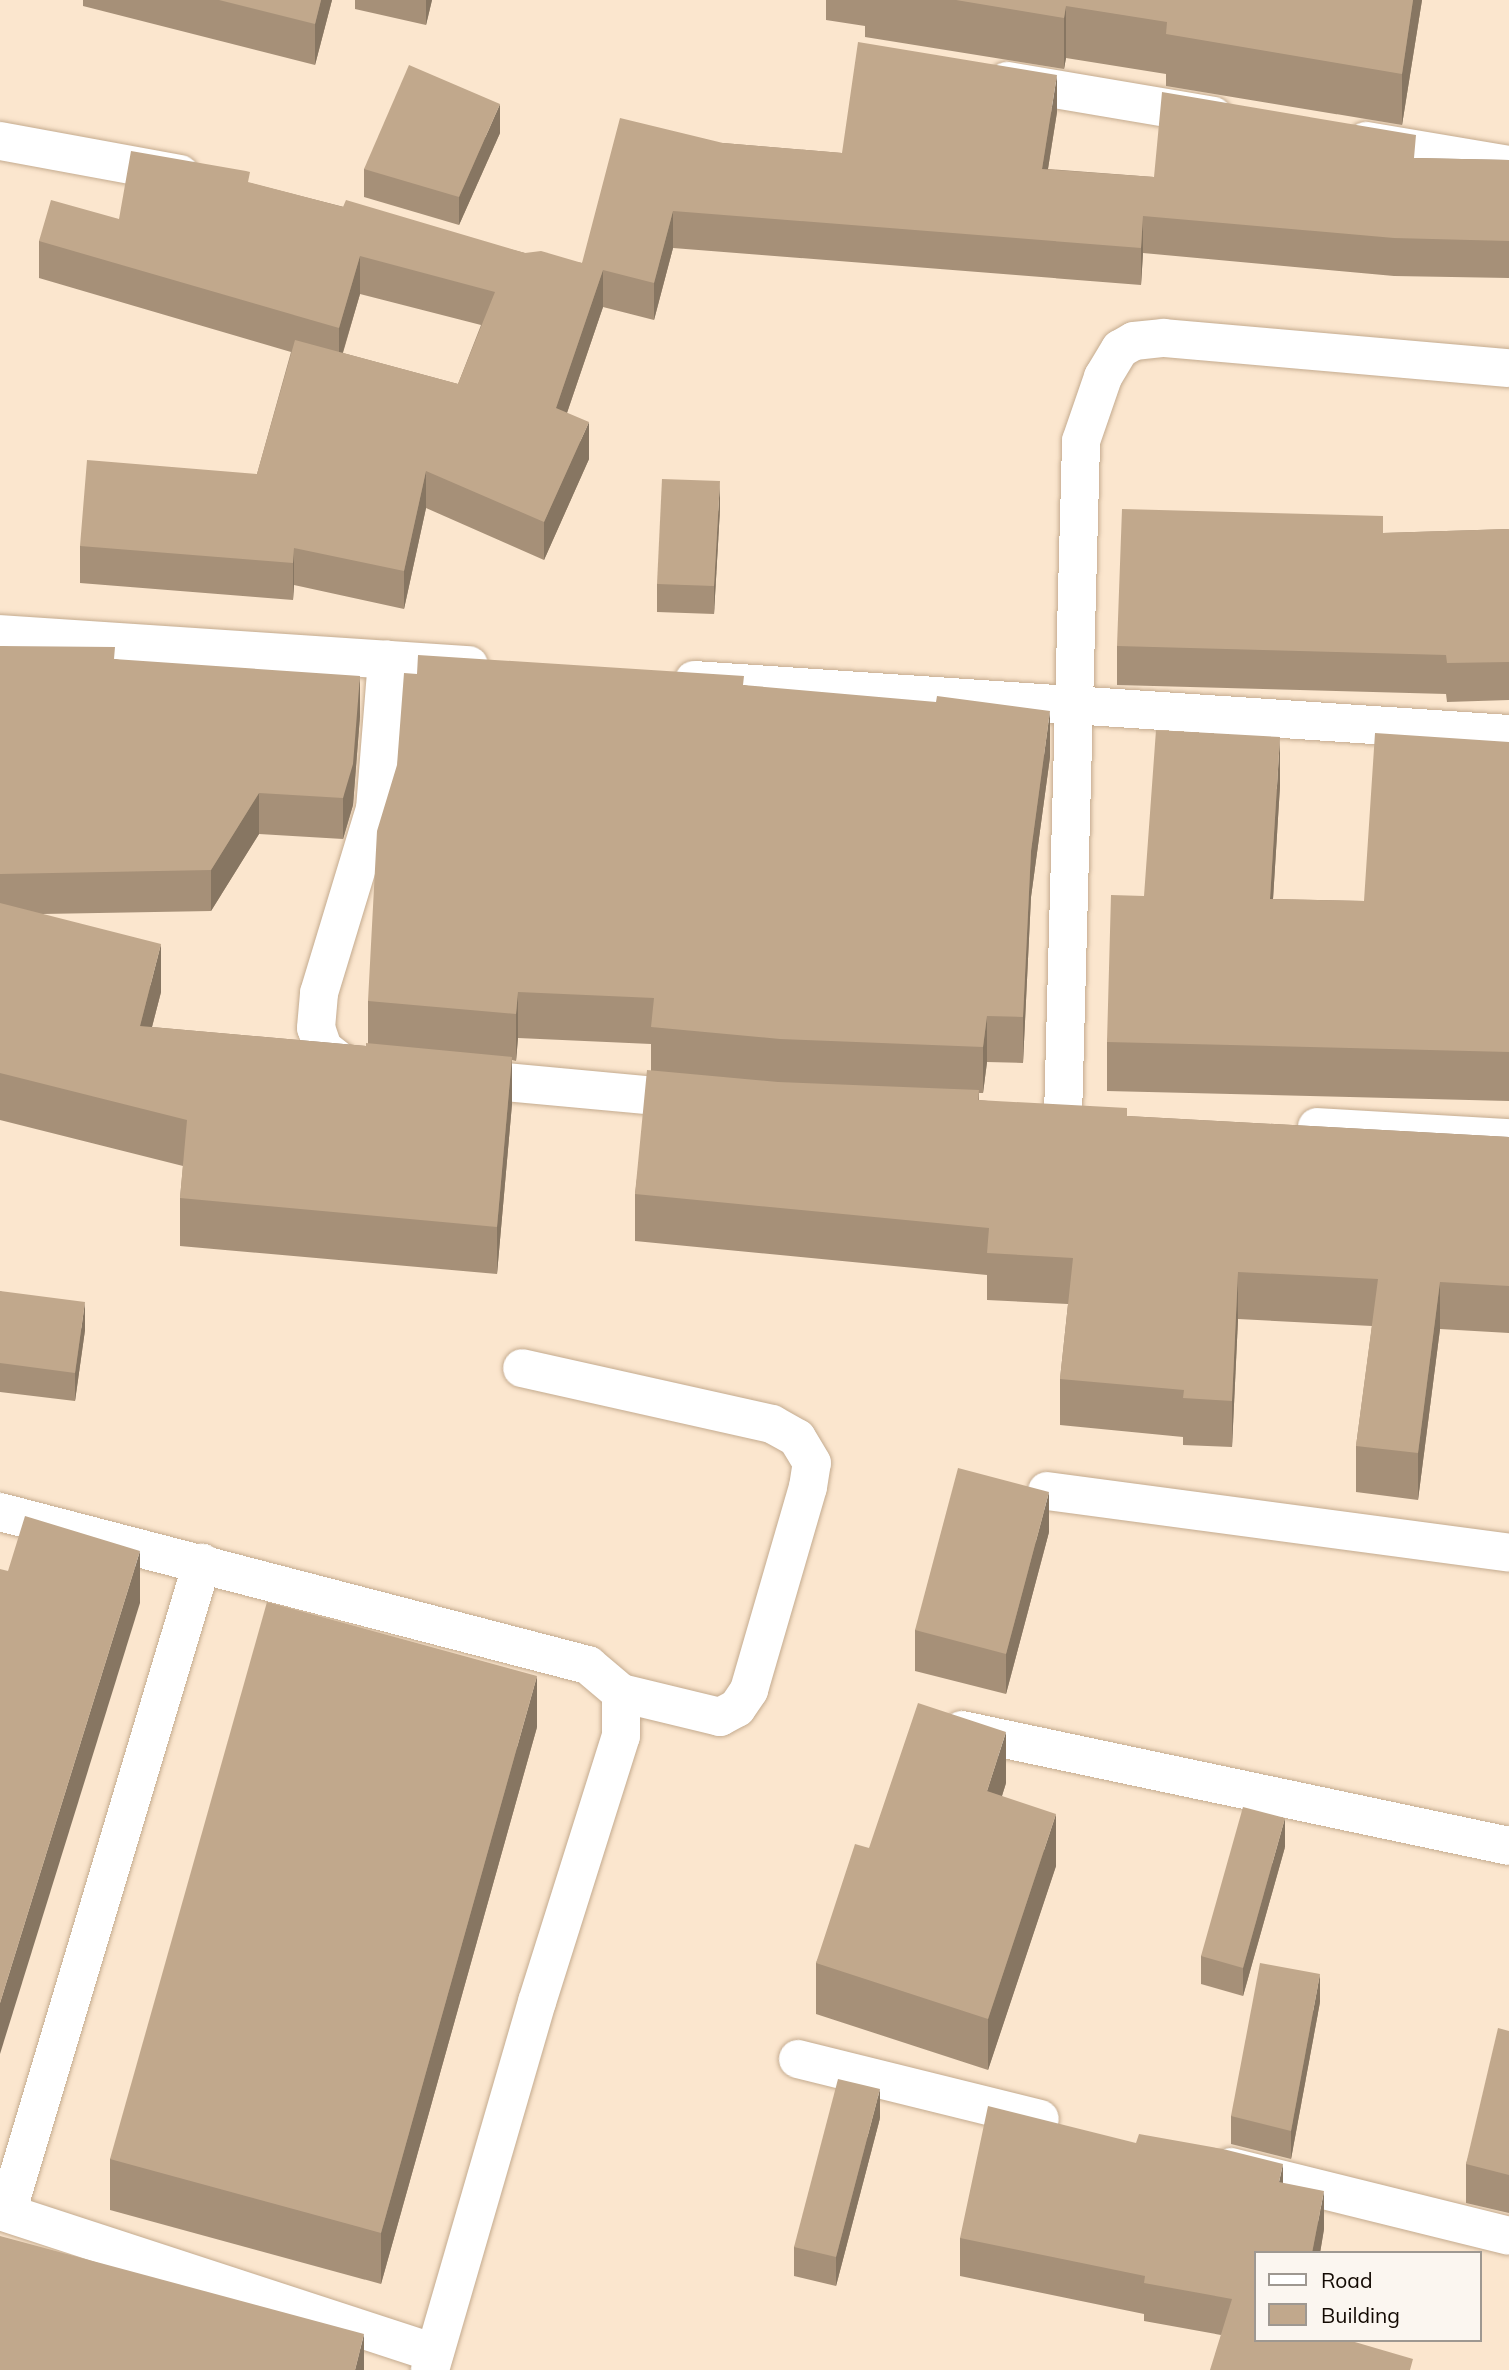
<!DOCTYPE html>
<style>
body{margin:0}
#map{position:relative;width:1509px;height:2370px;overflow:hidden;background:#fbe6ce;font-family:Mulish,sans-serif}
div>[style]{position:absolute}
[style*='--x']{left:calc(var(--x)*1px);top:calc(var(--y)*1px);width:calc(var(--w)*1px);rotate:calc(var(--a)*1deg)}
.roads{filter:drop-shadow(0 0 2px #c4ab8f) drop-shadow(0 0 2px #c4ab8f)}
.minor>*{height:38px;margin:-19px;padding:0 19px;transform-origin:19px;border-radius:19px;background:#fff}
.tertiary>*{height:38px;margin:-19px;padding:0 19px;transform-origin:19px;border-radius:19px;background:#fff}
.wall>*{inset:0;background:#a69078}
.shaded-wall>*{inset:0;background:#877662}
.building>*{inset:0;background:#c1a88c}
span{translate:-50% -50%;white-space:nowrap;text-align:center;line-height:1.15;-webkit-text-stroke:7px #fbf6f0;paint-order:stroke}
.legend{position:absolute;left:1254px;top:2251px;width:228px;height:91px;box-sizing:border-box;background:#fbf6f0;border:2px solid #9e9891;margin:0;padding:9px 12px;list-style:none;font-size:21px;color:#130a03}
.legend li{display:flex;align-items:center;gap:14px;height:35px}
.legend b{width:35px;border:2px solid #9e9891}
</style>
<div id="map">
<div class="roads">
<div class="minor">
<div style="--x:1007;--y:81;--w:209;--a:9.6"></div>
<div style="--x:0;--y:141;--w:183;--a:10.4"></div>
<div style="--x:1366;--y:141;--w:145;--a:9.5"></div>
<div style="--x:363;--y:1069;--w:16;--a:-173"></div>
<div style="--x:347;--y:1067;--w:31;--a:-142"></div>
<div style="--x:323;--y:1048;--w:21;--a:-109"></div>
<div style="--x:316;--y:1028;--w:35;--a:-85"></div>
<div style="--x:319;--y:993;--w:192;--a:-73.1"></div>
<div style="--x:375;--y:809;--w:150;--a:-85.4"></div>
<div style="--x:462;--y:1078;--w:237;--a:5.3"></div>
<div style="--x:1063;--y:1117;--w:676;--a:-88.47"></div>
<div style="--x:1081;--y:441;--w:68;--a:-71"></div>
<div style="--x:1103;--y:377;--w:33;--a:-59"></div>
<div style="--x:1120;--y:349;--w:16;--a:-30"></div>
<div style="--x:1134;--y:341;--w:30;--a:-6"></div>
<div style="--x:1164;--y:338;--w:346;--a:5"></div>
<div style="--x:1317;--y:1127;--w:192;--a:3.3"></div>
<div style="--x:1047;--y:1491;--w:466;--a:7.6"></div>
<div style="--x:0;--y:1512;--w:608;--a:14.59"></div>
<div style="--x:588;--y:1665;--w:43;--a:40.3"></div>
<div style="--x:621;--y:1693;--w:102;--a:13.6"></div>
<div style="--x:720;--y:1717;--w:19;--a:-28"></div>
<div style="--x:737;--y:1708;--w:22;--a:-56"></div>
<div style="--x:749;--y:1690;--w:211;--a:-73.8"></div>
<div style="--x:808;--y:1487;--w:24;--a:-81"></div>
<div style="--x:812;--y:1463;--w:29;--a:-121"></div>
<div style="--x:797;--y:1438;--w:29;--a:-151"></div>
<div style="--x:772;--y:1424;--w:256;--a:-167.4"></div>
<div style="--x:962;--y:1730;--w:559;--a:11.97"></div>
<div style="--x:798;--y:2059;--w:249;--a:13.9"></div>
<div style="--x:1231;--y:2167;--w:286;--a:13.9"></div>
<div style="--x:0;--y:2211;--w:457;--a:18.1"></div>
<div style="--x:7;--y:2213;--w:679;--a:-73.3"></div>
<div style="--x:430;--y:2370;--w:383;--a:-73.8"></div>
<div style="--x:537;--y:2002;--w:279;--a:-72.5"></div>
<div style="--x:621;--y:1736;--w:43;--a:-90"></div>
</div>
<div class="tertiary">
<div style="--x:0;--y:634;--w:470;--a:3.8"></div>
<div style="--x:694;--y:680;--w:817;--a:3.79"></div>
</div>
</div>
<div class="wall">
<div style="clip-path:polygon(83px 0,332px 0,315px 65px,83px 6px)"></div>
<div style="clip-path:polygon(355px 0,432px 0,426px 25px,355px 9px)"></div>
<div style="clip-path:polygon(826px 0,1422px 0,1402px 125px,1166px 86px,1166px 74px,1066px 58px,1064px 69px,865px 37px,865px 26px,826px 20px)"></div>
<div style="clip-path:polygon(evenodd,1057px 112px,1048px 169px,1154px 177px,1416px 158px,1509px 160px,1509px 278px,1394px 276px,1143px 253px,1141px 285px,673px 248px,654px 320px,603px 307px,567px 413px,589px 459px,544px 560px,426px 508px,404px 609px,294px 585px,293px 600px,80px 583px,80px 546px,257px 474px,291px 352px,39px 278px,39px 241px,250px 183px,525px 253px,582px 263px,723px 143px,842px 153px,1057px 112px,360px 294px,481px 325px,458px 384px,343px 353px,360px 294px)"></div>
<div style="clip-path:polygon(500px 133px,459px 225px,364px 197px,364px 169px)"></div>
<div style="clip-path:polygon(720px 509px,714px 614px,657px 612px,657px 584px)"></div>
<div style="clip-path:polygon(1509px 529px,1509px 700px,1447px 702px,1446px 694px,1117px 685px,1117px 646px,1383px 533px)"></div>
<div style="clip-path:polygon(0 646px,115px 659px,360px 716px,353px 805px,343px 839px,259px 834px,211px 911px,42px 914px,161px 992px,152px 1027px,366px 1046px,368px 1044px,368px 1001px,744px 685px,1050px 757px,1031px 897px,1023px 1063px,987px 1062px,983px 1093px,979px 1093px,979px 1100px,1127px 1116px,1509px 1137px,1509px 1333px,1440px 1329px,1418px 1500px,1356px 1492px,1356px 1446px,1372px 1326px,1238px 1319px,1232px 1447px,1183px 1445px,1183px 1437px,1060px 1425px,1060px 1379px,1068px 1304px,987px 1300px,987px 1275px,635px 1241px,635px 1194px,651px 1070px,651px 1044px,518px 1038px,516px 1061px,512px 1060px,512px 1104px,497px 1274px,180px 1246px,180px 1198px,183px 1166px,0 1120px)"></div>
<div style="clip-path:polygon(1509px 742px,1509px 1101px,1107px 1091px,1107px 1042px,1144px 896px,1280px 786px,1273px 899px,1364px 901px)"></div>
<div style="clip-path:polygon(0 1291px,85px 1330px,75px 1401px,0 1392px)"></div>
<div style="clip-path:polygon(1049px 1532px,1006px 1694px,915px 1671px,915px 1630px)"></div>
<div style="clip-path:polygon(537px 1727px,381px 2284px,110px 2210px,110px 2159px)"></div>
<div style="clip-path:polygon(1006px 1783px,1002px 1796px,1056px 1866px,988px 2070px,816px 2014px,816px 1963px,869px 1848px)"></div>
<div style="clip-path:polygon(1285px 1847px,1243px 1996px,1201px 1984px,1201px 1956px)"></div>
<div style="clip-path:polygon(1320px 2002px,1291px 2159px,1231px 2144px,1231px 2116px)"></div>
<div style="clip-path:polygon(1509px 2031px,1509px 2213px,1466px 2203px,1466px 2164px)"></div>
<div style="clip-path:polygon(880px 2118px,836px 2286px,794px 2276px,794px 2247px)"></div>
<div style="clip-path:polygon(1283px 2183px,1324px 2229px,1320px 2253px,1255px 2253px,1255px 2340px,1413px 2370px,1144px 2321px,1144px 2314px,960px 2276px,960px 2238px)"></div>
</div>
<div class="shaded-wall">
<div style="clip-path:polygon(321px 0,332px 0,315px 65px,315px 24px)"></div>
<div style="clip-path:polygon(426px 0,432px 0,426px 25px)"></div>
<div style="clip-path:polygon(1413px 0,1422px 0,1402px 125px,1402px 74px)"></div>
<div style="clip-path:polygon(1066px 6px,1066px 58px,1064px 69px,1064px 18px)"></div>
<div style="clip-path:polygon(1057px 75px,1057px 112px,1042px 206px,1042px 169px)"></div>
<div style="clip-path:polygon(500px 104px,500px 133px,459px 225px,459px 197px)"></div>
<div style="clip-path:polygon(673px 211px,673px 248px,654px 320px,654px 283px)"></div>
<div style="clip-path:polygon(1143px 216px,1143px 253px,1141px 285px,1141px 248px)"></div>
<div style="clip-path:polygon(360px 256px,360px 294px,339px 365px,339px 328px)"></div>
<div style="clip-path:polygon(603px 270px,603px 307px,556px 445px,556px 408px)"></div>
<div style="clip-path:polygon(589px 422px,589px 459px,544px 560px,544px 522px)"></div>
<div style="clip-path:polygon(426px 471px,426px 508px,404px 609px,404px 571px)"></div>
<div style="clip-path:polygon(720px 481px,720px 509px,714px 614px,714px 586px)"></div>
<div style="clip-path:polygon(294px 548px,294px 585px,293px 600px,293px 563px)"></div>
<div style="clip-path:polygon(360px 676px,360px 716px,353px 805px,343px 839px,343px 798px)"></div>
<div style="clip-path:polygon(1050px 711px,1050px 757px,1031px 897px,1023px 1063px,1023px 1017px,1031px 851px)"></div>
<div style="clip-path:polygon(1280px 737px,1280px 786px,1270px 948px,1270px 899px)"></div>
<div style="clip-path:polygon(259px 793px,259px 834px,211px 911px,211px 870px)"></div>
<div style="clip-path:polygon(161px 944px,161px 992px,140px 1073px,140px 1026px)"></div>
<div style="clip-path:polygon(518px 992px,518px 1038px,516px 1061px,516px 1014px)"></div>
<div style="clip-path:polygon(987px 1016px,987px 1062px,983px 1093px,983px 1047px)"></div>
<div style="clip-path:polygon(512px 1057px,512px 1104px,497px 1274px,497px 1227px)"></div>
<div style="clip-path:polygon(1238px 1272px,1238px 1319px,1232px 1447px,1232px 1401px)"></div>
<div style="clip-path:polygon(1440px 1282px,1440px 1329px,1418px 1500px,1418px 1453px)"></div>
<div style="clip-path:polygon(85px 1302px,85px 1330px,75px 1401px,75px 1373px)"></div>
<div style="clip-path:polygon(1049px 1492px,1049px 1532px,1006px 1694px,1006px 1654px)"></div>
<div style="clip-path:polygon(140px 1551px,140px 1603px,0 2054px,0 2003px)"></div>
<div style="clip-path:polygon(537px 1676px,537px 1727px,381px 2284px,381px 2233px)"></div>
<div style="clip-path:polygon(1006px 1732px,1006px 1783px,987px 1843px,987px 1791px)"></div>
<div style="clip-path:polygon(1056px 1814px,1056px 1866px,988px 2070px,988px 2019px)"></div>
<div style="clip-path:polygon(1285px 1818px,1285px 1847px,1243px 1996px,1243px 1968px)"></div>
<div style="clip-path:polygon(1320px 1974px,1320px 2002px,1291px 2159px,1291px 2131px)"></div>
<div style="clip-path:polygon(880px 2089px,880px 2118px,836px 2286px,836px 2257px)"></div>
<div style="clip-path:polygon(1283px 2164px,1283px 2202px,1279px 2182px)"></div>
<div style="clip-path:polygon(1324px 2191px,1324px 2229px,1320px 2253px,1312px 2253px)"></div>
<div style="clip-path:polygon(364px 2334px,364px 2370px,355px 2370px)"></div>
</div>
<div class="building">
<div style="clip-path:polygon(219px 0,321px 0,315px 24px)"></div>
<div style="clip-path:polygon(956px 0,1413px 0,1402px 74px,1166px 34px,1167px 22px,1066px 6px,1064px 18px)"></div>
<div style="clip-path:polygon(858px 42px,1057px 75px,1042px 169px,1154px 177px,1162px 92px,1416px 135px,1414px 158px,1509px 160px,1509px 241px,1394px 238px,1143px 216px,1141px 248px,673px 211px,654px 283px,603px 270px,556px 408px,589px 422px,544px 522px,426px 471px,404px 571px,294px 548px,293px 563px,80px 546px,87px 460px,257px 474px,295px 340px,458px 384px,495px 292px,360px 256px,339px 328px,39px 241px,51px 200px,119px 219px,131px 151px,246px 171px,250px 172px,248px 182px,343px 207px,346px 200px,525px 253px,541px 251px,582px 263px,620px 118px,723px 143px,842px 153px)"></div>
<div style="clip-path:polygon(409px 65px,500px 104px,459px 197px,364px 169px)"></div>
<div style="clip-path:polygon(662px 479px,720px 481px,714px 586px,657px 584px)"></div>
<div style="clip-path:polygon(1122px 509px,1383px 516px,1383px 533px,1509px 529px,1509px 662px,1447px 663px,1446px 655px,1117px 646px)"></div>
<div style="clip-path:polygon(0 646px,115px 647px,114px 659px,360px 676px,353px 764px,343px 798px,259px 793px,211px 870px,0 874px)"></div>
<div style="clip-path:polygon(418px 655px,744px 676px,743px 685px,936px 702px,937px 696px,1050px 711px,1031px 851px,1023px 1017px,987px 1016px,983px 1047px,780px 1039px,651px 1027px,654px 998px,518px 992px,516px 1014px,368px 1001px,377px 831px,397px 765px,404px 673px,417px 674px)"></div>
<div style="clip-path:polygon(1156px 730px,1280px 737px,1270px 899px,1364px 901px,1375px 733px,1509px 742px,1509px 1052px,1107px 1042px,1111px 895px,1144px 896px)"></div>
<div style="clip-path:polygon(0 903px,161px 944px,140px 1026px,366px 1046px,366px 1043px,512px 1057px,497px 1227px,180px 1198px,187px 1120px,0 1073px)"></div>
<div style="clip-path:polygon(647px 1070px,778px 1082px,979px 1090px,978px 1100px,1127px 1108px,1127px 1116px,1509px 1137px,1509px 1286px,1440px 1282px,1418px 1453px,1356px 1446px,1378px 1279px,1238px 1272px,1232px 1401px,1183px 1398px,1184px 1390px,1060px 1379px,1073px 1258px,987px 1253px,989px 1228px,635px 1194px)"></div>
<div style="clip-path:polygon(0 1291px,85px 1302px,75px 1373px,0 1363px)"></div>
<div style="clip-path:polygon(958px 1468px,1049px 1492px,1006px 1654px,915px 1630px)"></div>
<div style="clip-path:polygon(25px 1516px,140px 1551px,0 2003px,0 1569px,8px 1571px)"></div>
<div style="clip-path:polygon(267px 1602px,537px 1676px,381px 2233px,110px 2159px)"></div>
<div style="clip-path:polygon(918px 1703px,1006px 1732px,987px 1791px,1056px 1814px,988px 2019px,816px 1963px,855px 1844px,869px 1848px)"></div>
<div style="clip-path:polygon(1243px 1807px,1285px 1818px,1243px 1968px,1201px 1956px)"></div>
<div style="clip-path:polygon(1260px 1963px,1320px 1974px,1291px 2131px,1231px 2116px)"></div>
<div style="clip-path:polygon(1498px 2028px,1509px 2031px,1509px 2175px,1466px 2164px)"></div>
<div style="clip-path:polygon(838px 2079px,880px 2089px,836px 2257px,794px 2247px)"></div>
<div style="clip-path:polygon(988px 2106px,1136px 2143px,1139px 2134px,1223px 2149px,1283px 2164px,1279px 2182px,1324px 2191px,1312px 2253px,1255px 2253px,1255px 2340px,1348px 2340px,1413px 2359px,1410px 2370px,1210px 2370px,1232px 2299px,1144px 2283px,1145px 2276px,960px 2238px)"></div>
<div style="clip-path:polygon(0 2236px,364px 2334px,355px 2370px,0 2370px)"></div>
</div>
<ul class="legend">
<li><b style="height:9px;background:#fff"></b>Road</li>
<li><b style="height:19px;background:#c1a88c"></b>Building</li>
</ul>
</div>
